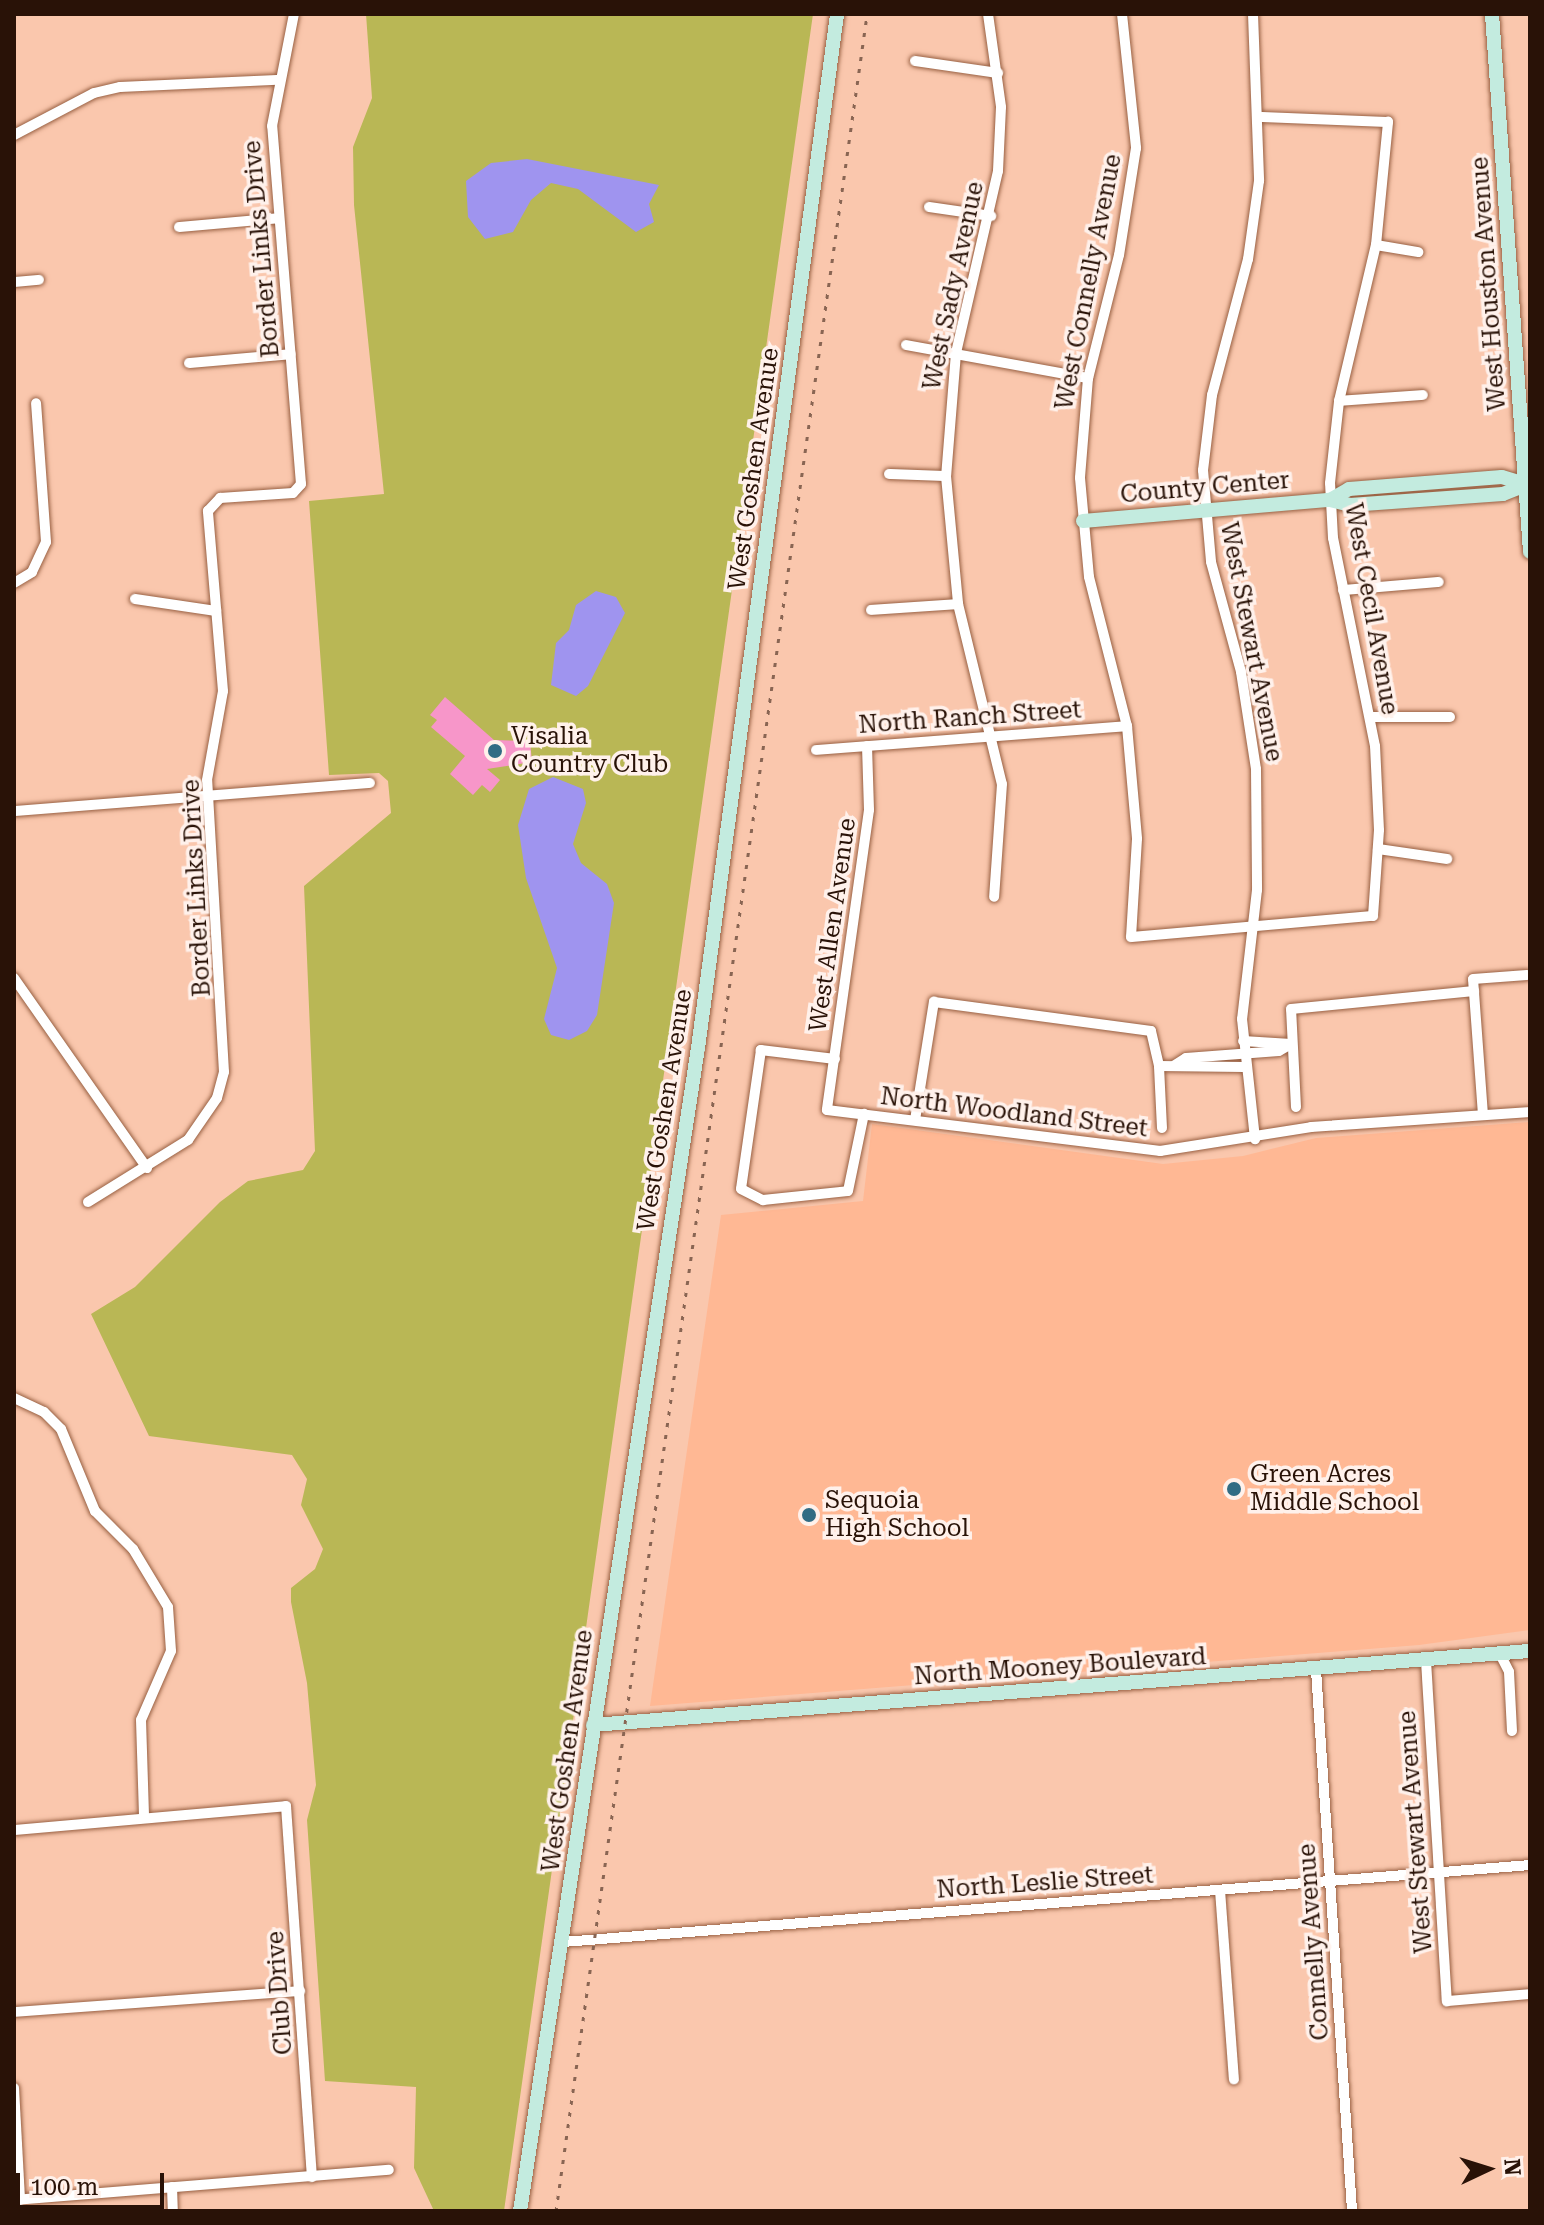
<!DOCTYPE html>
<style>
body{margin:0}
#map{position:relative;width:1544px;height:2225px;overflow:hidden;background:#fac7ad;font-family:"Roboto Serif",serif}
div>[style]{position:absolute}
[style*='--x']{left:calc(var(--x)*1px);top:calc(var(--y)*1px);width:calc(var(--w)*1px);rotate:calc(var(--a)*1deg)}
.built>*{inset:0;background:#ffb894}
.green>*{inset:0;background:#b9b755}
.water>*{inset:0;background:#9f94ef}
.building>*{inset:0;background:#f796c9}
.roads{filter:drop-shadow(0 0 2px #986042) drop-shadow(0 0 2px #986042)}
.street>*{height:10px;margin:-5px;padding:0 5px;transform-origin:5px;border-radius:5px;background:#fff}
.secondary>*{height:14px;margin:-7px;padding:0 7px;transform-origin:7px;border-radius:7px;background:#c3ebdf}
.rail>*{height:3px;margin-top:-1.5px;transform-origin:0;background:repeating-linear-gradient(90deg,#896553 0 4px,transparent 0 12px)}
.dots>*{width:22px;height:22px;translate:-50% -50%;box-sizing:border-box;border:4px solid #fff1eb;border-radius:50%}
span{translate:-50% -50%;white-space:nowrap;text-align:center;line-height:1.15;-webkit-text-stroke:7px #fff1eb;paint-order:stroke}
.street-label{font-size:24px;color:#291207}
.poi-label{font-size:24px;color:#291207}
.left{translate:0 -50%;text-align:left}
.frame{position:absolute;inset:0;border:16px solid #291207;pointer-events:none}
.north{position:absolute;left:1448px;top:2129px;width:80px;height:80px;-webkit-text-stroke:6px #fff1eb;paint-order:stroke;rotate:86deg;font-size:22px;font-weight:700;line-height:32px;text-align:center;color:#291207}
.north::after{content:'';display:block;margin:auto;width:28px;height:36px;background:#291207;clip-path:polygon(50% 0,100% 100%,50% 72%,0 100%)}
.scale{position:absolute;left:16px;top:2173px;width:148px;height:36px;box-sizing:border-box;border:4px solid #291207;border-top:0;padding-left:10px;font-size:24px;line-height:28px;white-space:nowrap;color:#291207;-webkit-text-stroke:6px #fff1eb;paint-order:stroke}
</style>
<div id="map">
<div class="built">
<div style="clip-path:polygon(1530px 1122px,1530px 1630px,1419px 1645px,650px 1706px,721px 1215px,863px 1201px,872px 1124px,1163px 1164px,1243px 1156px,1316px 1138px)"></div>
</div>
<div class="green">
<div style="clip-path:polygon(366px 14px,813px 14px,504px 2211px,434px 2211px,414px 2168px,416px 2087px,325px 2081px,307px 1820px,316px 1785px,307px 1683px,291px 1602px,291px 1588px,315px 1569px,323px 1549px,301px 1505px,307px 1479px,292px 1455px,149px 1436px,91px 1314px,135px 1287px,220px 1202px,248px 1181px,303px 1170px,315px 1151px,304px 886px,391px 813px,388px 781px,379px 773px,329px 775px,309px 501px,384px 494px,354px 205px,353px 147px,372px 98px)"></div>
</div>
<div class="water">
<div style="clip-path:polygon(527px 159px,659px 185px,649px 204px,654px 222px,636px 232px,578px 189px,551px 183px,531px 200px,513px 232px,485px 239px,468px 217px,466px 181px,491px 163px)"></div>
<div style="clip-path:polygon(596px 591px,616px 597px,625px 613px,588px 686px,576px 696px,551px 685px,556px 643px,569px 630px,576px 605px)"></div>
<div style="clip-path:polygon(553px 777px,583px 789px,586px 803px,573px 844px,581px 863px,607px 884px,614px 903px,597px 1015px,587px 1031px,569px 1040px,551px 1035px,544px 1019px,557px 968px,526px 878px,518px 825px,529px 789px)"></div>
</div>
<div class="building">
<div style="clip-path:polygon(445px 697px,494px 740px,530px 741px,532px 762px,487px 769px,500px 780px,490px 792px,482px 785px,473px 795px,450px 774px,465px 756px,431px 727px,437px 720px,430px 715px)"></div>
</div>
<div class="roads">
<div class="street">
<div style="--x:988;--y:14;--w:94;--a:82"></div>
<div style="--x:1001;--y:107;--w:64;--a:92.7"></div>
<div style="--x:998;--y:171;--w:187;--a:103"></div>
<div style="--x:956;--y:353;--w:123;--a:94.6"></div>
<div style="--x:946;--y:476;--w:129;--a:84.6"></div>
<div style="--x:958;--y:604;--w:185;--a:76.3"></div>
<div style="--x:1002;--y:784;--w:113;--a:94"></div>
<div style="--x:1122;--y:14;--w:135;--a:84"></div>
<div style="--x:1136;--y:148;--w:108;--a:99"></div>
<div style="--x:1119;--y:255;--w:127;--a:104.1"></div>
<div style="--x:1088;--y:378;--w:100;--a:94.6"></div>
<div style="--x:1080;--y:478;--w:99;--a:84.8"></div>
<div style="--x:1089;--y:577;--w:154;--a:75.7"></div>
<div style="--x:1127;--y:726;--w:113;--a:84.9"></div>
<div style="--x:1137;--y:839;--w:98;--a:93.5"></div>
<div style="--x:1131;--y:937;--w:243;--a:-5"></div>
<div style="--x:1373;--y:916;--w:86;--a:-86"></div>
<div style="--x:1379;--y:830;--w:84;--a:-92.7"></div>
<div style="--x:1375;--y:746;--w:212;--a:-101.4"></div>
<div style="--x:1333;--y:538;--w:55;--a:-93.1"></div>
<div style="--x:1330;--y:483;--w:82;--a:-83.7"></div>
<div style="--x:1339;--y:401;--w:160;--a:-76.7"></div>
<div style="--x:1376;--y:245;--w:124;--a:-84.4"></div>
<div style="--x:1388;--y:122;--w:127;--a:-177.7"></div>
<div style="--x:1253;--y:14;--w:167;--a:87.9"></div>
<div style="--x:1259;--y:181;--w:79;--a:98"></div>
<div style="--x:1248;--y:259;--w:141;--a:104.8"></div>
<div style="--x:1212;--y:395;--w:76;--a:96.8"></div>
<div style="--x:1203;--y:470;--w:92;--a:85"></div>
<div style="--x:1211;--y:562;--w:114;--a:74.7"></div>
<div style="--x:1241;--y:672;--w:98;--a:81.2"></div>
<div style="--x:1256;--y:769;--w:121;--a:89.5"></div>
<div style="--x:1257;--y:890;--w:130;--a:96.6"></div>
<div style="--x:1242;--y:1019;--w:121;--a:83.8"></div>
<div style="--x:915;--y:61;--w:84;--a:8.2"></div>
<div style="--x:14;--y:135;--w:90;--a:-27.7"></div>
<div style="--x:94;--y:93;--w:27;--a:-13"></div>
<div style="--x:120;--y:87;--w:157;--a:-2.6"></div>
<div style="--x:929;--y:207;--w:63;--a:8.3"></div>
<div style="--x:179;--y:227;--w:100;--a:-5.1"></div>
<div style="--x:1376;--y:245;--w:43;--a:9.5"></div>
<div style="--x:14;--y:282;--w:25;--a:-5"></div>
<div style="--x:906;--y:345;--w:185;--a:10.3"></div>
<div style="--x:189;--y:363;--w:102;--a:-5"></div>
<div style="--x:1339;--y:401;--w:84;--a:-4.1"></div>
<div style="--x:889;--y:474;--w:57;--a:2"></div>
<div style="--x:14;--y:583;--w:21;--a:-31"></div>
<div style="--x:32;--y:572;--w:33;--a:-65"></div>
<div style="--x:46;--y:542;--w:139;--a:-94.1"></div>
<div style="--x:1343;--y:590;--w:96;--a:-4.8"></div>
<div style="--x:135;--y:599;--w:82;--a:8.4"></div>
<div style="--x:871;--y:610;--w:87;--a:-3.9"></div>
<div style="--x:1371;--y:717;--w:79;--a:0"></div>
<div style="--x:867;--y:746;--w:64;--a:88.2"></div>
<div style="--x:869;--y:810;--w:303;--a:98"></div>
<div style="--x:827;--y:1110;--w:336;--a:7"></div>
<div style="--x:1160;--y:1151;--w:153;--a:-9"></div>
<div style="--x:1311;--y:1127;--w:220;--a:-3.9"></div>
<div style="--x:816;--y:750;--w:312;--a:-4.4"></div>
<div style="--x:14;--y:811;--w:357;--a:-4.5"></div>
<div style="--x:1378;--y:849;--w:70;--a:8.2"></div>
<div style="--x:14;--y:978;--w:232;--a:55"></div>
<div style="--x:835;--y:1059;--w:75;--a:-173.1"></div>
<div style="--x:761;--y:1050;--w:140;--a:98.2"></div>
<div style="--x:741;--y:1189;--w:25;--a:27"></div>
<div style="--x:763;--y:1200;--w:85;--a:-6"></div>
<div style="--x:848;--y:1191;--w:79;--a:-78.3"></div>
<div style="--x:1175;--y:1065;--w:13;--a:-32"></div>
<div style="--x:1186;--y:1058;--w:93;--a:-4.3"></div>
<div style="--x:1279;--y:1051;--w:14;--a:-30"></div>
<div style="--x:1291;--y:1044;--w:48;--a:-176.4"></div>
<div style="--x:1296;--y:1107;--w:98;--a:-92.9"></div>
<div style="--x:1291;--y:1009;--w:184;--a:-5.6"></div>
<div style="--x:1483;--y:1115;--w:136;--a:-94.2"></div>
<div style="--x:1473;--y:979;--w:54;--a:-4.2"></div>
<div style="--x:915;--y:1120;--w:120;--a:-80.9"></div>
<div style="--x:934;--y:1002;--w:219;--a:7.6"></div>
<div style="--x:1151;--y:1031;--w:36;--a:77"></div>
<div style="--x:1162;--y:1128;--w:62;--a:-92.8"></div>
<div style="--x:1159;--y:1066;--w:85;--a:0.7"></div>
<div style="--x:88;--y:1202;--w:118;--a:-31.8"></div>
<div style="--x:188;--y:1140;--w:51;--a:-55.4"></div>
<div style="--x:217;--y:1098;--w:27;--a:-75"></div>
<div style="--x:224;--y:1072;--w:292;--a:-93.3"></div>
<div style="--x:207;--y:780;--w:90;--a:-79.8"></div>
<div style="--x:223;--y:691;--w:181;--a:-94.8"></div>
<div style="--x:208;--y:511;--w:18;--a:-47"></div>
<div style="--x:220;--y:498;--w:73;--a:-3.9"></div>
<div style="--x:293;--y:493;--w:12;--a:-48"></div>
<div style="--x:301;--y:484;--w:359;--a:-94.6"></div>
<div style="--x:272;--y:126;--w:114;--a:-78.9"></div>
<div style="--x:14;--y:1398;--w:33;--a:25"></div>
<div style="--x:44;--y:1412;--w:24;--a:45"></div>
<div style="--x:61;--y:1429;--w:89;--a:67.5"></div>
<div style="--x:95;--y:1511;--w:54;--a:45"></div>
<div style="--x:133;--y:1549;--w:68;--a:58.9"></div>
<div style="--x:168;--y:1607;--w:44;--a:86.1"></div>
<div style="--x:171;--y:1651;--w:75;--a:113.5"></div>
<div style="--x:141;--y:1720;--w:98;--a:88.2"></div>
<div style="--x:1500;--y:1654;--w:20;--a:63"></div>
<div style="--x:1509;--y:1672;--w:59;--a:87.1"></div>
<div style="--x:1426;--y:1661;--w:341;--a:86.5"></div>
<div style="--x:1447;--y:2001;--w:83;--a:-4.8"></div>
<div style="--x:1316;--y:1670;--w:542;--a:86.19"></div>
<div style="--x:14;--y:1830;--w:273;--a:-5"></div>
<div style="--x:286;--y:1806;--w:372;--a:86"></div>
<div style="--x:1220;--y:1890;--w:190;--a:85.8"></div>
<div style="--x:563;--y:1942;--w:970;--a:-4.55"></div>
<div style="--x:14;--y:2012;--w:287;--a:-4.2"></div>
<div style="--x:14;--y:2088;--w:112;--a:86.9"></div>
<div style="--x:172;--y:2187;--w:24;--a:88"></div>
<div style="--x:14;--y:2200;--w:376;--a:-4.6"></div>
</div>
<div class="secondary">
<div style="--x:1492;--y:14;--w:539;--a:85.96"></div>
<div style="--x:1330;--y:500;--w:22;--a:-30"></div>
<div style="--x:1349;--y:489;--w:153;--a:-4.5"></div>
<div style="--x:1502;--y:477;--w:24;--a:17"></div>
<div style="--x:1083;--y:521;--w:248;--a:-4.9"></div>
<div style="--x:1330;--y:500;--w:21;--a:14"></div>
<div style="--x:1350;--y:505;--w:153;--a:-4.1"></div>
<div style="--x:1503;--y:494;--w:29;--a:-22"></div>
<div style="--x:593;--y:1725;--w:940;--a:-4.52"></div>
<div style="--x:520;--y:2211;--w:1177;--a:-81.3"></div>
<div style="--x:698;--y:1048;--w:1043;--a:-82.34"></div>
</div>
</div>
<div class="rail">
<div style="--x:556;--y:2211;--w:2219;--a:-81.94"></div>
</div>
<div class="dots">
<div style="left:495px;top:751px;background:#316c84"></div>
<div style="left:1234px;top:1489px;background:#316c84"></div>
<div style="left:809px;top:1515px;background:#316c84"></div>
</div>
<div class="street-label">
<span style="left:262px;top:249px;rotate:-95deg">Border Links Drive</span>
<span style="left:1089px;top:282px;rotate:-79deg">West Connelly Avenue</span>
<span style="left:1489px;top:284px;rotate:-94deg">West Houston Avenue</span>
<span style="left:954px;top:286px;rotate:-78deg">West Sady Avenue</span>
<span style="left:754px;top:469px;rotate:-82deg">West Goshen Avenue</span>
<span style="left:1205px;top:488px;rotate:-5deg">County Center</span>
<span style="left:1371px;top:609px;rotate:80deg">West Cecil Avenue</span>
<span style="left:1251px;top:642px;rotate:79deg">West Stewart Avenue</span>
<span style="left:970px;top:718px;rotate:-4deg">North Ranch Street</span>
<span style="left:197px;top:888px;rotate:-93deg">Border Links Drive</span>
<span style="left:833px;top:925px;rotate:-82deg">West Allen Avenue</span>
<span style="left:665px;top:1110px;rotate:-81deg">West Goshen Avenue</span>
<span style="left:1014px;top:1113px;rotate:7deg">North Woodland Street</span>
<span style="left:1060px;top:1667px;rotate:-4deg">North Mooney Boulevard</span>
<span style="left:568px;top:1751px;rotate:-82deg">West Goshen Avenue</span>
<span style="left:1416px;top:1832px;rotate:-94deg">West Stewart Avenue</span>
<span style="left:1045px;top:1883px;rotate:-4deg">North Leslie Street</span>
<span style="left:1314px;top:1942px;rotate:-94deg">Connelly Avenue</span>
<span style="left:280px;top:1993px;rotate:-94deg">Club Drive</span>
</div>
<div class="poi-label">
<span class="left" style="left:511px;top:751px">Visalia<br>Country Club</span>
<span class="left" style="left:1250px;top:1489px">Green Acres<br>Middle School</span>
<span class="left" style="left:825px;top:1515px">Sequoia<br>High School</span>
</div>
<div class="frame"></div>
<div class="north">N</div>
<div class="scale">100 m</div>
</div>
